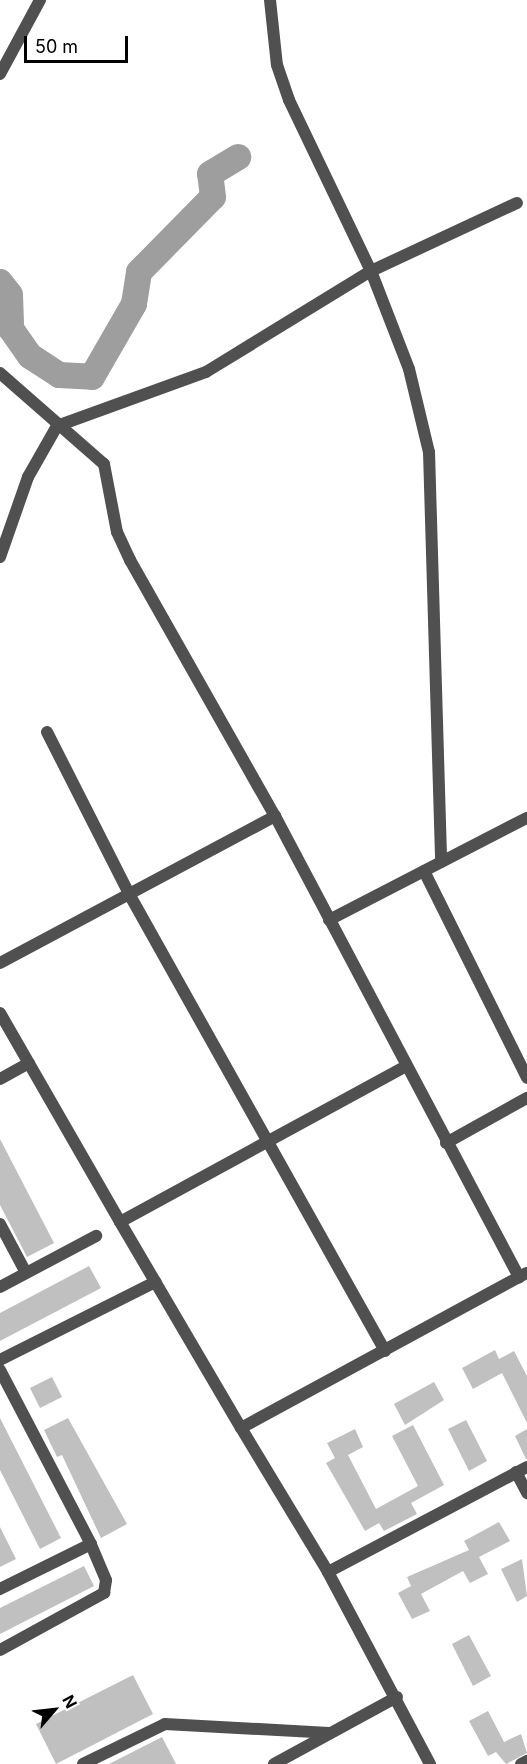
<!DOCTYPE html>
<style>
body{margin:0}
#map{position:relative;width:527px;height:1764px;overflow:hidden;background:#fff;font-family:Inter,sans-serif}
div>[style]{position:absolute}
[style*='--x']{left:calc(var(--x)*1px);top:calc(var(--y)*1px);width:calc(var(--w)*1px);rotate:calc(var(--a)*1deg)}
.river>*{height:26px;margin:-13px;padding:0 13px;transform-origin:13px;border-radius:13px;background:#9e9e9e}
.building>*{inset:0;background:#c0c0c0}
.street>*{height:12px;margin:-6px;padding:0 6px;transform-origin:6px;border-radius:6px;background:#505050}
span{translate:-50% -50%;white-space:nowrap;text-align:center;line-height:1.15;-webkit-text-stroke:5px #fff;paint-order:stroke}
.north{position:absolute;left:24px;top:1680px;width:60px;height:60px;-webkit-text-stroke:4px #fff;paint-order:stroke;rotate:62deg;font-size:16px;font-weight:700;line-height:24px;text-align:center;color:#000}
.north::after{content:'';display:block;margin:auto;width:21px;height:27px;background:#000;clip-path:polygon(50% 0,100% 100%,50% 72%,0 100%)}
.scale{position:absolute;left:24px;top:36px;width:104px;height:27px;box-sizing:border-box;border:3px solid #000;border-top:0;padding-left:8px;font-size:18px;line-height:21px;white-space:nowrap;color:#000;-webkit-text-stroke:4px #fff;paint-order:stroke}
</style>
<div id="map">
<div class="river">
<div style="--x:0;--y:282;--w:16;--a:52"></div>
<div style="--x:10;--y:295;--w:34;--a:88"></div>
<div style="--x:11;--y:329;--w:33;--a:55"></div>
<div style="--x:30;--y:356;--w:35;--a:33"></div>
<div style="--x:59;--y:375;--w:33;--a:3"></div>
<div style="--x:92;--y:377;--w:84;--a:-60.1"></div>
<div style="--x:134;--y:304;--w:32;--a:-81"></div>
<div style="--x:139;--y:272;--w:105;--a:-45.4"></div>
<div style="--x:213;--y:197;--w:23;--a:-97"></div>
<div style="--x:210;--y:174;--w:33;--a:-31"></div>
</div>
<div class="building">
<div style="clip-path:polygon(0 1139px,54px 1243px,27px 1257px,0 1205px)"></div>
<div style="clip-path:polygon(89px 1266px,101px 1288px,0 1341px,0 1313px)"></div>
<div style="clip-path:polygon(495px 1350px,499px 1359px,514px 1351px,527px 1376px,527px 1423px,502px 1373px,473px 1389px,462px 1368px)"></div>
<div style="clip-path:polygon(52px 1377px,62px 1397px,40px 1408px,30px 1388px)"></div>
<div style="clip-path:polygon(434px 1382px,444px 1400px,405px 1425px,394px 1404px)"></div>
<div style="clip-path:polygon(0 1418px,61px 1538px,40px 1549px,0 1470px)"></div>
<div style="clip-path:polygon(68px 1418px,127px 1524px,101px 1538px,62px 1455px,57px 1457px,44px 1430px)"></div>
<div style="clip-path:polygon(466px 1420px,487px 1461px,469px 1471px,448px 1429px)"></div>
<div style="clip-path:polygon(413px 1425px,444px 1485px,411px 1503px,417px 1514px,384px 1531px,379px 1523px,365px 1531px,326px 1463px,335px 1458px,327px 1443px,355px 1429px,363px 1447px,348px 1455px,376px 1509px,418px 1486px,392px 1436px)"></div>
<div style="clip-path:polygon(527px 1429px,527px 1459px,526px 1459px,515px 1436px)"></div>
<div style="clip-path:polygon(499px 1522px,510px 1541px,479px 1557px,488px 1574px,470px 1583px,463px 1571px,421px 1594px,430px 1611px,412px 1619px,398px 1593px,411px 1586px,407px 1577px,469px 1550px,464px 1541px)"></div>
<div style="clip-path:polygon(0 1527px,16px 1559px,0 1567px)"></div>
<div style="clip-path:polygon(522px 1559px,527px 1596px,517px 1602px,501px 1569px)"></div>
<div style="clip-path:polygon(84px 1566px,94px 1586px,0 1634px,0 1608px)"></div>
<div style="clip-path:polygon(469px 1635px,491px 1676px,473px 1686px,452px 1644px)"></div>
<div style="clip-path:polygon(133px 1675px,153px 1714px,56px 1764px,36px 1724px)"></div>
<div style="clip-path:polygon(488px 1711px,504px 1742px,521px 1734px,527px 1753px,506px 1764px,496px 1752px,488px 1756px,469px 1721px)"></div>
<div style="clip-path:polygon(162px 1737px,176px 1764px,109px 1764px)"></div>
</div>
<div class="street">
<div style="--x:270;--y:0;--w:65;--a:83.9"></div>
<div style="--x:277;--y:65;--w:37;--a:71"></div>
<div style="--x:289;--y:100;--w:190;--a:64.4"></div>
<div style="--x:371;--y:271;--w:105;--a:68.8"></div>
<div style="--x:409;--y:369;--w:85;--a:76.5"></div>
<div style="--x:429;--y:452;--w:410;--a:88.3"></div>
<div style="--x:0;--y:74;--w:84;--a:-61.6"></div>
<div style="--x:0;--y:373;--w:138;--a:41.2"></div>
<div style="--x:104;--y:464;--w:69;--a:79.2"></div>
<div style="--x:117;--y:532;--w:31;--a:65"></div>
<div style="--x:130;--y:560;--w:294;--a:60.5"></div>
<div style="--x:275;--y:816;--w:522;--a:62.11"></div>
<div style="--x:0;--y:557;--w:85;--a:-70.7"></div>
<div style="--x:28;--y:477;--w:59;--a:-60.4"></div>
<div style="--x:57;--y:426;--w:158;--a:-19.9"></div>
<div style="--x:206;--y:372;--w:193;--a:-31.5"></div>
<div style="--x:371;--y:271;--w:161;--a:-25"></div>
<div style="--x:47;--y:732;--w:179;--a:63.1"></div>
<div style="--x:128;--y:892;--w:526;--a:60.75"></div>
<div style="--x:424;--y:871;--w:231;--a:63.5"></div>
<div style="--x:329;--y:920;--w:223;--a:-27.3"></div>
<div style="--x:0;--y:963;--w:312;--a:-28.1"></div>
<div style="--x:0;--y:1013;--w:241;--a:60.1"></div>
<div style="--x:0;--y:1079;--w:33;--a:-29"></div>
<div style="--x:446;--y:1143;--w:93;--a:-29.1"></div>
<div style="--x:0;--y:1224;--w:55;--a:62"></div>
<div style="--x:0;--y:1287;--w:109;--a:-28"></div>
<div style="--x:0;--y:1360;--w:174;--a:-26.7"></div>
<div style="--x:0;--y:1370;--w:196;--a:62.4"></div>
<div style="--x:91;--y:1544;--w:102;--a:153.7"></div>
<div style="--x:241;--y:1428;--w:239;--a:-120.4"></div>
<div style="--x:120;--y:1222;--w:326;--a:-28.6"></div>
<div style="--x:516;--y:1472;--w:24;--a:62"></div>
<div style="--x:328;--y:1572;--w:225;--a:-27.8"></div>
<div style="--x:0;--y:1650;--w:119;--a:-28.7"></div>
<div style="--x:104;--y:1593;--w:13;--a:-81"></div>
<div style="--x:106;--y:1580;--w:39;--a:-113"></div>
<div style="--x:83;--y:1764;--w:91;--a:-26"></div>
<div style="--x:165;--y:1724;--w:164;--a:3.1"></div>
<div style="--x:274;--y:1764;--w:140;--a:-28.6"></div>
<div style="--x:430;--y:1764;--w:217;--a:-118"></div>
<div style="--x:328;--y:1572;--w:168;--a:-121.1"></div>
<div style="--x:241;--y:1428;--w:325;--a:-28.5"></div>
<div style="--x:521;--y:1764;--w:7;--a:-27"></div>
</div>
<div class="north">N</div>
<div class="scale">50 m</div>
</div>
